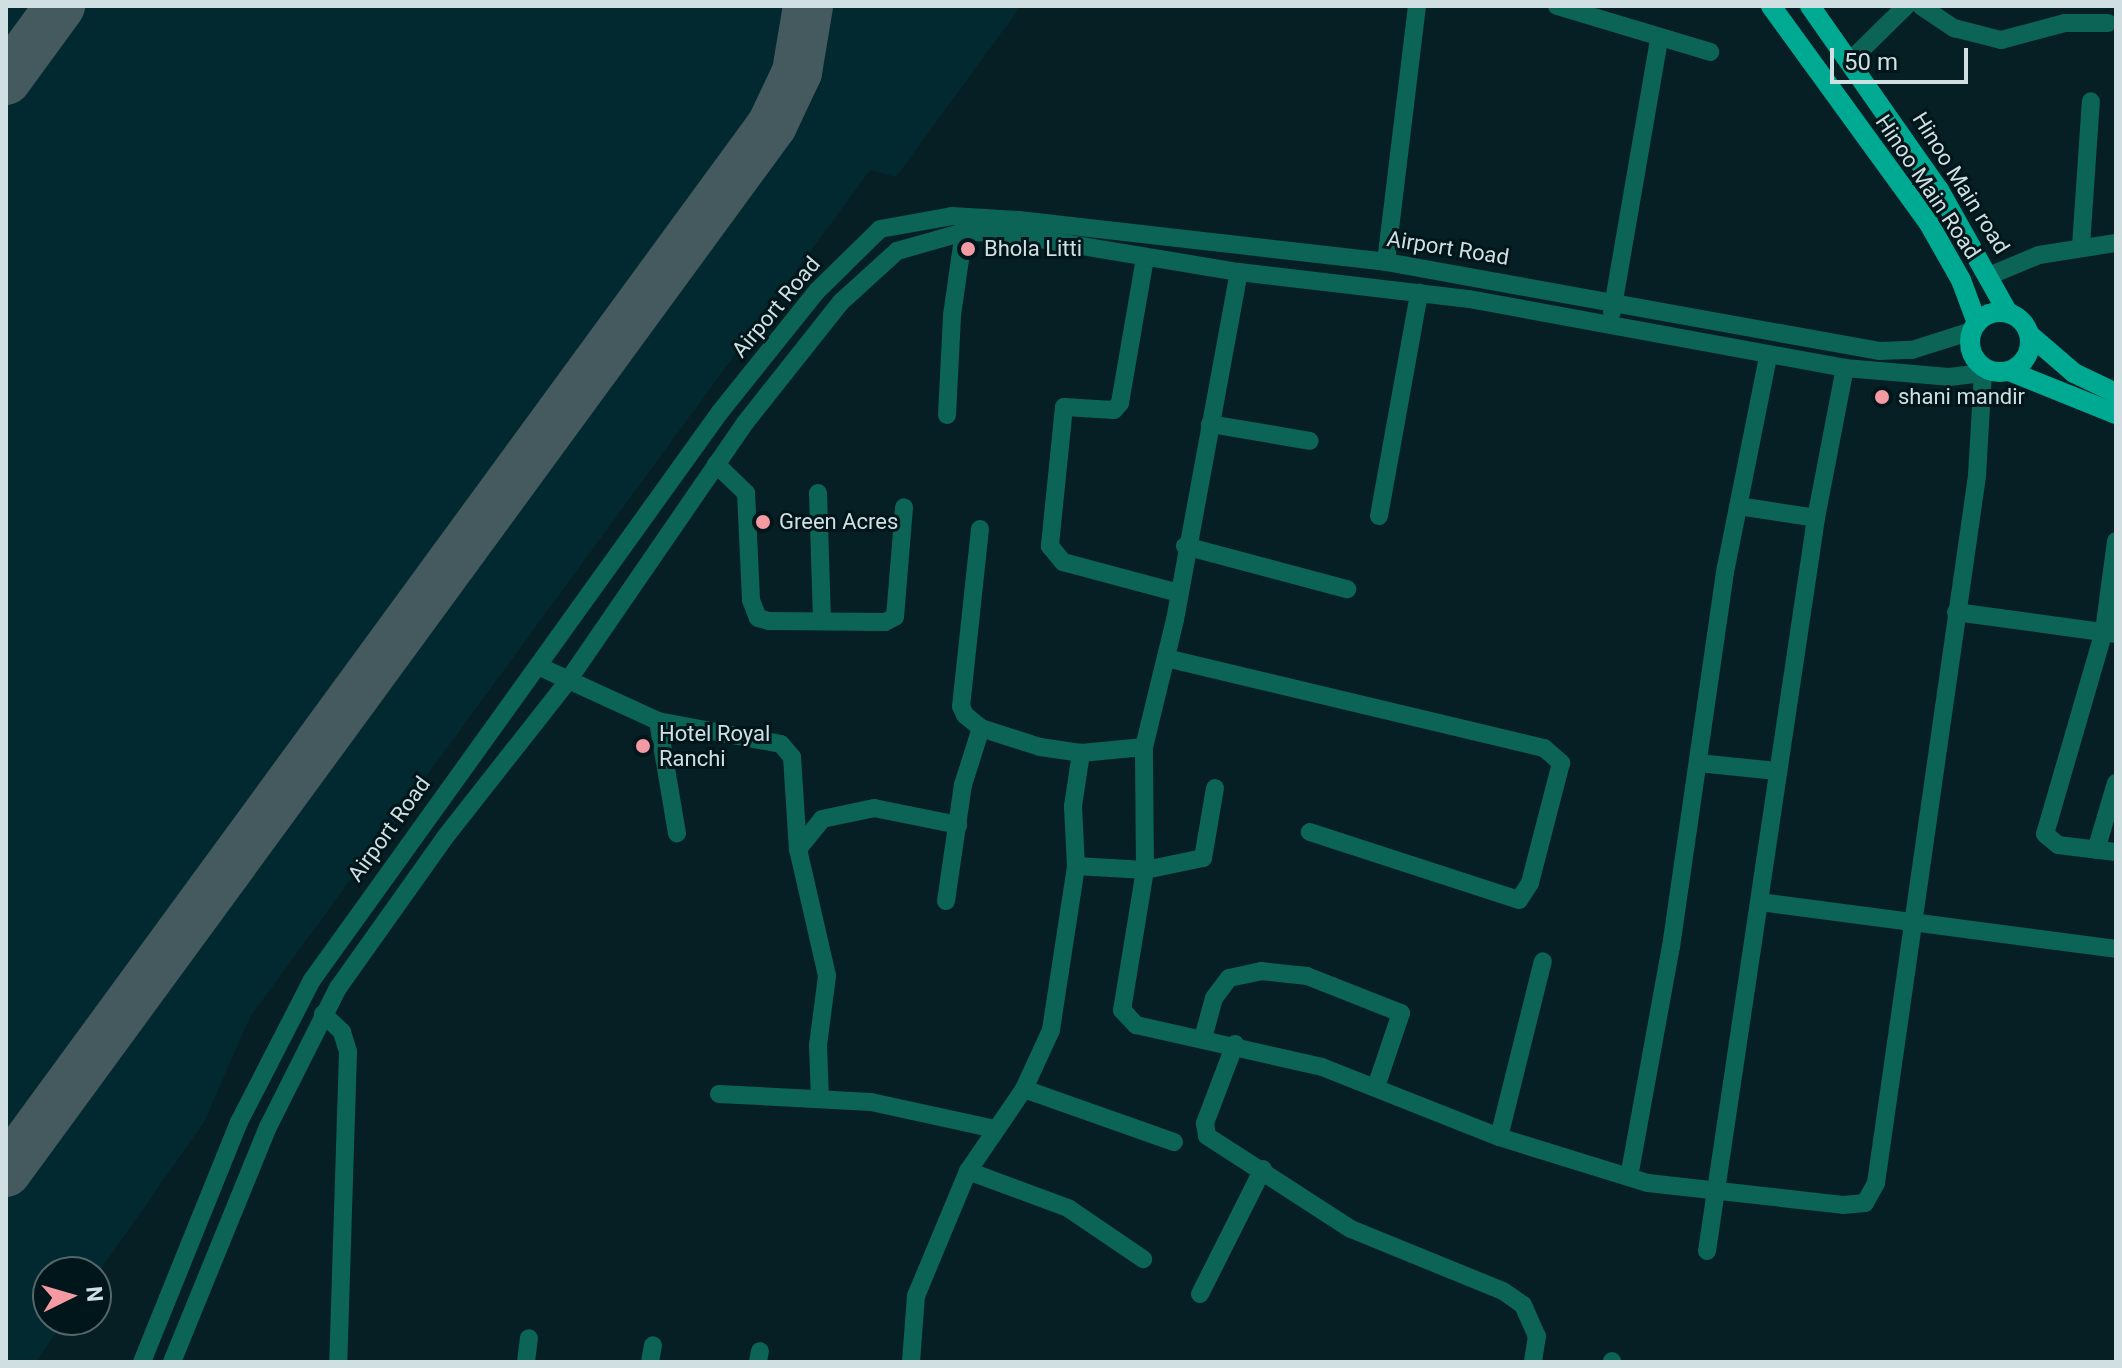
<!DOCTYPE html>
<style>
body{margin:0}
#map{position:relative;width:2122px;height:1368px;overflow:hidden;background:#061f24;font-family:Roboto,sans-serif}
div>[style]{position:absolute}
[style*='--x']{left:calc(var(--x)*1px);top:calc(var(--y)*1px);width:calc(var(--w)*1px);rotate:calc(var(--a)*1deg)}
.built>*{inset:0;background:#032930}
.taxiway>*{height:50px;margin:-25px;padding:0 25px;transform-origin:25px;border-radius:25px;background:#445a5e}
.minor>*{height:18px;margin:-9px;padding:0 9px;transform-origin:9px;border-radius:9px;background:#0b6456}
.major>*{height:20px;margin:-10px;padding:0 10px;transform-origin:10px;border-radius:10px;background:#00a992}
.major>.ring{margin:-10px;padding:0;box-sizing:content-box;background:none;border:20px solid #00a992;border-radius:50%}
.dots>*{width:22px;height:22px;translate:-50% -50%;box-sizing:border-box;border:4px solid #00161a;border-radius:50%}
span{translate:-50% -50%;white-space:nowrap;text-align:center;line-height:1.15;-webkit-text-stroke:6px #00161a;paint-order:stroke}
.street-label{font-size:22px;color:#d0dfe1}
.poi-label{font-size:22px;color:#d0dfe1}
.left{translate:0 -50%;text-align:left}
.frame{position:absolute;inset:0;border:8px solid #d0dfe1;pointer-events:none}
.north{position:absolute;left:32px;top:1256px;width:80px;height:80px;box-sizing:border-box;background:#00161a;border:2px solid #53666a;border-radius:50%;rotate:85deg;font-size:22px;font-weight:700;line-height:32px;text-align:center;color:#d0dfe1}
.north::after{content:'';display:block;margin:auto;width:28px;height:36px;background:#f49aa3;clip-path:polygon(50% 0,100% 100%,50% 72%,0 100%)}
.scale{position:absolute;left:1830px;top:48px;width:138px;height:36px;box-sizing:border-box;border:4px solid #d0dfe1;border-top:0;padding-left:10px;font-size:24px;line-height:28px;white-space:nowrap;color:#d0dfe1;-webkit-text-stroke:6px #00161a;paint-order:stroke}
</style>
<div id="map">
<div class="built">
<div style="clip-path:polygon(6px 6px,1021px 6px,896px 177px,870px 170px,250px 1017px,204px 1122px,96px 1276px,48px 1272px,48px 1320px,65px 1320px,36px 1362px,6px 1362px)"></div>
</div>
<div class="taxiway">
<div style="--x:6;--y:80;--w:92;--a:-53.9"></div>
<div style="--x:6;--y:1172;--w:1297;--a:-53.81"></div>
<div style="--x:772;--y:125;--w:59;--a:-64.7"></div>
<div style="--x:797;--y:72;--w:67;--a:-80.5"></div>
</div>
<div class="minor">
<div style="--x:1557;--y:6;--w:160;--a:16.7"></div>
<div style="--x:1921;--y:6;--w:40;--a:34"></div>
<div style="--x:1954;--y:28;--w:49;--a:14.3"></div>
<div style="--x:2001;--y:40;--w:66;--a:-14.9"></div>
<div style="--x:2065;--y:23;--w:43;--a:0"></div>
<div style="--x:1851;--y:60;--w:77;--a:-44.5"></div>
<div style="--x:2081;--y:246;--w:145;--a:-86.1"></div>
<div style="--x:1145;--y:258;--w:147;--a:99.8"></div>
<div style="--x:1120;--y:403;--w:9;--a:131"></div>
<div style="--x:1114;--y:410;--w:50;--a:-176.6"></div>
<div style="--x:1064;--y:407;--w:140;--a:95.8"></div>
<div style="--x:1050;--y:546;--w:21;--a:51"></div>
<div style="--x:1063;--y:562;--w:120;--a:15"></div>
<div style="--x:1386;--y:262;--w:258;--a:-83.1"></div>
<div style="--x:1991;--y:275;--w:52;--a:-22.6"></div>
<div style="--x:2039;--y:255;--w:78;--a:-8.9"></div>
<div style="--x:1612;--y:312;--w:277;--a:-80.2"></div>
<div style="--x:947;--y:415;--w:100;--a:-87.1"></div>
<div style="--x:952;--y:315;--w:84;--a:-81.8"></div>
<div style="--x:1210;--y:424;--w:101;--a:9.6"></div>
<div style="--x:716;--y:464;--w:42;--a:44"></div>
<div style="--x:746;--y:493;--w:107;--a:87.3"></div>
<div style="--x:751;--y:600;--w:19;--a:69"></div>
<div style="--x:758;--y:618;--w:11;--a:15"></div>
<div style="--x:769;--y:621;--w:116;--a:0.5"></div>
<div style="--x:885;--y:622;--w:11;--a:-27"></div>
<div style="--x:895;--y:617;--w:110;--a:-85.3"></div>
<div style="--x:818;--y:493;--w:128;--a:88.2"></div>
<div style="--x:1738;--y:506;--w:79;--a:8.7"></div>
<div style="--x:1379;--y:516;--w:227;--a:-79.8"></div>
<div style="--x:980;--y:529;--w:178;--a:96.1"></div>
<div style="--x:961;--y:706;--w:10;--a:66"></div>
<div style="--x:965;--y:715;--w:21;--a:39"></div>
<div style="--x:981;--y:728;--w:62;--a:17.9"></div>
<div style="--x:1040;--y:747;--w:41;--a:8.3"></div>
<div style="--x:1081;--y:753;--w:63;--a:-5.4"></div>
<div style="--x:2116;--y:541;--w:91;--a:97.6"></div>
<div style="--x:2104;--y:631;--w:211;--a:106.2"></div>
<div style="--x:2045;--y:834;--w:17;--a:40"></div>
<div style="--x:2058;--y:845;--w:58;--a:6.9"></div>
<div style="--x:1185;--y:546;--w:168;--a:14.9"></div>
<div style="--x:1956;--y:612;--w:162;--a:7.8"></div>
<div style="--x:1166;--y:658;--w:389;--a:13.4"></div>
<div style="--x:1544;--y:748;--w:23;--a:41"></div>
<div style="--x:1561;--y:763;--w:124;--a:104.5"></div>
<div style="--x:1530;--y:883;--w:20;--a:123"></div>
<div style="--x:1519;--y:900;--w:220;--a:-162"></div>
<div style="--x:538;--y:666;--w:132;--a:24.6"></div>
<div style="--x:658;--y:721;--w:114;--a:80.4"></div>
<div style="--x:658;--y:721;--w:125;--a:10.6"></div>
<div style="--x:781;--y:744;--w:17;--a:50"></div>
<div style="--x:792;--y:757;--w:92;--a:86.3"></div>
<div style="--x:798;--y:849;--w:130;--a:77.1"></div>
<div style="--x:827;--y:976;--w:70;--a:97.4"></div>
<div style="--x:818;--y:1045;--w:54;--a:87.9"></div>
<div style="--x:1698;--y:763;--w:79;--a:5.8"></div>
<div style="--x:1215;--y:788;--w:71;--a:99.7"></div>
<div style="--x:1203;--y:858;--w:59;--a:168.3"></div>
<div style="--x:1145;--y:870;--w:142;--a:99.3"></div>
<div style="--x:1122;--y:1010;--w:21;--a:47"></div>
<div style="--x:1136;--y:1025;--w:191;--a:12.7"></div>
<div style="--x:1322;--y:1067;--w:190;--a:21.6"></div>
<div style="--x:1499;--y:1137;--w:156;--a:17.2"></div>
<div style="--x:1648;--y:1183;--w:196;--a:6.4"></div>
<div style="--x:1843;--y:1205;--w:22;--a:-5"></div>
<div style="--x:1865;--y:1203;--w:23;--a:-61"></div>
<div style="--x:1876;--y:1183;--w:714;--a:-81.87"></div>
<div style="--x:1977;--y:476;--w:103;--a:-86.7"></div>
<div style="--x:798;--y:849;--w:38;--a:-51"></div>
<div style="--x:822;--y:819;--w:53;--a:-11.9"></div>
<div style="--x:874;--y:808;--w:86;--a:11.4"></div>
<div style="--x:2096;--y:850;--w:70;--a:-73.4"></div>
<div style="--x:1076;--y:866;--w:69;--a:3.3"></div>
<div style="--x:1145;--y:870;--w:123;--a:-90.5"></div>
<div style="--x:1144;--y:747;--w:131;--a:-76.3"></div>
<div style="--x:1175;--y:620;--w:354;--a:-79.6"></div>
<div style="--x:946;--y:901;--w:117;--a:-81.7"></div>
<div style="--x:963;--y:785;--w:60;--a:-72.5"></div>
<div style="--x:1760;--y:902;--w:359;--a:7.5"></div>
<div style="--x:323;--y:1014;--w:26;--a:43"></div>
<div style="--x:342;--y:1032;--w:21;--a:73"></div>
<div style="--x:348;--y:1052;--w:310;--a:91.8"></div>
<div style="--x:1203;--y:1038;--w:41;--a:-74.6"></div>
<div style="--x:1214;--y:998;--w:25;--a:-53"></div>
<div style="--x:1229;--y:978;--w:33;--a:-12"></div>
<div style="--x:1261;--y:971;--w:46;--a:6.2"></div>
<div style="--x:1307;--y:976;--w:101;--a:21.5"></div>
<div style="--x:1401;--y:1013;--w:78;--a:108.7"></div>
<div style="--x:1235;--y:1044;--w:85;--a:110.8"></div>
<div style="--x:1205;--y:1123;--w:13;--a:81"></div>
<div style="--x:1207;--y:1136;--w:171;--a:32.9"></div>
<div style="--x:1351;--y:1229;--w:164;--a:22.2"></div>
<div style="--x:1503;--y:1291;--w:24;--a:35"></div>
<div style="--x:1523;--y:1305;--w:34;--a:66"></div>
<div style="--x:1537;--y:1336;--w:26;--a:99"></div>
<div style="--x:1024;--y:1089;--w:159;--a:19.5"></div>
<div style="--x:719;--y:1094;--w:152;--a:3"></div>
<div style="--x:871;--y:1102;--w:127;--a:12.3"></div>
<div style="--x:1499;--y:1137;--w:181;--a:-76"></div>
<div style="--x:968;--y:1171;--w:107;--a:20.3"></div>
<div style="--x:1068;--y:1208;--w:91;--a:34.2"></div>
<div style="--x:1629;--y:1177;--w:234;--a:-79.7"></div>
<div style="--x:1671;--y:947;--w:384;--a:-81.8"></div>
<div style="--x:1726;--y:567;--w:214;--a:-78.7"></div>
<div style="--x:1707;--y:1251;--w:741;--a:-81.54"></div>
<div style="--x:1816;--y:518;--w:153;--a:-79.1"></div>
<div style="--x:1200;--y:1294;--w:140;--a:-63.3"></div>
<div style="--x:142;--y:1362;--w:259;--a:-68"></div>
<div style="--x:239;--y:1122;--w:160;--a:-62.8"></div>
<div style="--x:312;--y:980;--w:699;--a:-54.31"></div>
<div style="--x:720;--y:412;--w:155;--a:-51.3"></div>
<div style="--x:817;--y:291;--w:88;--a:-44.5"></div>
<div style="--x:880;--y:229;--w:73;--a:-10.2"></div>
<div style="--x:952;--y:216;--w:67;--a:3.4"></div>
<div style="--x:1019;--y:220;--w:369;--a:6.5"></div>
<div style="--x:1386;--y:262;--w:501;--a:10.23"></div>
<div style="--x:1879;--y:351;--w:33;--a:-2"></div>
<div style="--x:1912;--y:350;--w:63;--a:-17.6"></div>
<div style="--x:172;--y:1362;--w:254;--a:-67.8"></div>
<div style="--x:268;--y:1127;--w:156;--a:-63.3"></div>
<div style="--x:338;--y:988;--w:186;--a:-54.6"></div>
<div style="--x:446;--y:836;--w:196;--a:-51.8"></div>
<div style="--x:567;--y:682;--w:314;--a:-55.5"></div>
<div style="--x:745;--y:423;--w:154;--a:-51.6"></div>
<div style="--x:841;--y:302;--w:76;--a:-42.3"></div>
<div style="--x:897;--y:251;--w:70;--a:-15.8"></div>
<div style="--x:964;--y:232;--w:39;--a:1"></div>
<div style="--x:1003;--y:233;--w:239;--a:9.4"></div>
<div style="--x:1239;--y:272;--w:232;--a:6.7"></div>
<div style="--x:1469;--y:299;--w:382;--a:10.4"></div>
<div style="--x:1845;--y:368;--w:104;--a:4.9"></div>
<div style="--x:1949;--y:377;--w:43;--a:-6.6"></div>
<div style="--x:526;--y:1362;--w:24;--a:-83"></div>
<div style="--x:650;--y:1362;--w:17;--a:-80"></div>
<div style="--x:758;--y:1362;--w:11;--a:-80"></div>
<div style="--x:911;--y:1362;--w:66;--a:-85.7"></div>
<div style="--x:916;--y:1296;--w:135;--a:-67.4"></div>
<div style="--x:968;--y:1171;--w:99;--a:-55.7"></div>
<div style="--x:1024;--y:1089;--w:65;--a:-65.4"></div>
<div style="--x:1051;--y:1030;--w:166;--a:-81.3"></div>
<div style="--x:1076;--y:866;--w:60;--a:-92.9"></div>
<div style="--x:1073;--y:806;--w:54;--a:-81.4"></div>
<div style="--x:1612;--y:1362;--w:1;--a:-90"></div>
</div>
<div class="major">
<div style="--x:1771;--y:6;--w:267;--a:54"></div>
<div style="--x:1928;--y:222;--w:67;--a:60.4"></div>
<div style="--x:1961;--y:280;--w:46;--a:69.6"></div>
<div style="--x:1810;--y:6;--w:225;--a:55"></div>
<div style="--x:1939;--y:190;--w:141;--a:60.7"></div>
<div class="ring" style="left:1970px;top:312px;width:40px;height:40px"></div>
<div style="--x:2030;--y:335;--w:58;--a:40.8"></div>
<div style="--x:2074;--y:373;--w:47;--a:25.5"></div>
<div style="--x:2009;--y:371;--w:115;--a:21.9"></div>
</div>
<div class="dots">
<div style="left:968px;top:249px;background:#f49aa3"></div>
<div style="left:1882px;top:397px;background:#f49aa3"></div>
<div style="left:763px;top:522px;background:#f49aa3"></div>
<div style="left:643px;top:746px;background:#f49aa3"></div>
</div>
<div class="street-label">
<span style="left:1961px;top:183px;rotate:58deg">Hinoo Main road</span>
<span style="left:1928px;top:187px;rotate:56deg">Hinoo Main Road</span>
<span style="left:1448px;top:248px;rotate:9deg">Airport Road</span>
<span style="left:776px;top:307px;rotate:-50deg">Airport Road</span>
<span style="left:389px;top:829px;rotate:-54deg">Airport Road</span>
</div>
<div class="poi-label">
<span class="left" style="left:984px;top:249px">Bhola Litti</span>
<span class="left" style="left:1898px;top:397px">shani mandir</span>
<span class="left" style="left:779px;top:522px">Green Acres</span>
<span class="left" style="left:659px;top:746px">Hotel Royal<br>Ranchi</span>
</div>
<div class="frame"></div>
<div class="north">N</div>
<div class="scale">50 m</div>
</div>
